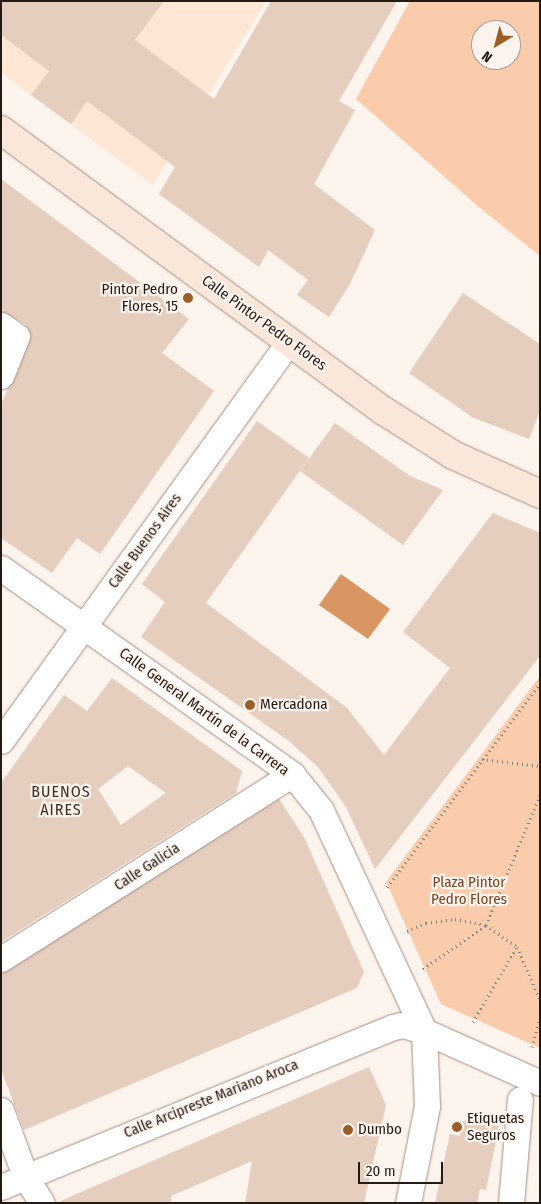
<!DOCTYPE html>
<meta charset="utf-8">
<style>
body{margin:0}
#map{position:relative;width:541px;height:1204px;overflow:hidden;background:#fef4ee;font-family:"Fira Sans Condensed",sans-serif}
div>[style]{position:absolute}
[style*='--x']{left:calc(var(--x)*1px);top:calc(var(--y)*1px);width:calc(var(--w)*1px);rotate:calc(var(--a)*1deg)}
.built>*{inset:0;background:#ffe7d6}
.green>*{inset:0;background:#faccac}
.water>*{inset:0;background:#da9662}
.building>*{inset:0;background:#e5cebe}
.path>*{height:3px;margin-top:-1.5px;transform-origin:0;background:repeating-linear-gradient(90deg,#877e79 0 1px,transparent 0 5px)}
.roads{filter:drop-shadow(0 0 1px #a48f80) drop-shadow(0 0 1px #a48f80)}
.street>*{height:25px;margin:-12.5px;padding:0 12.5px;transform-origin:12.5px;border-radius:12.5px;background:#fff}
.secondary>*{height:28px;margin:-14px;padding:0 14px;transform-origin:14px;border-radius:14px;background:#fae7d9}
.dots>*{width:14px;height:14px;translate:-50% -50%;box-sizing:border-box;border:2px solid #fef4ee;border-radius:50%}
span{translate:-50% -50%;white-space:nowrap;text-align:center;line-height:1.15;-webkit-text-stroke:4.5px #fef4ee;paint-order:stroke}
.poi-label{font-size:15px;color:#231a15}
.right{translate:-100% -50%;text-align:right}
.left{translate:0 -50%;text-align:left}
.street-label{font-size:15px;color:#231a15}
.park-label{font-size:15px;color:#754621}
.neighbourhood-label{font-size:16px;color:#402f22;letter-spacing:1px}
.frame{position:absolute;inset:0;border:2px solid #231a15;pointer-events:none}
.north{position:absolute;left:471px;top:20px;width:50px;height:50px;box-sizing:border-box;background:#fef4ee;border:1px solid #a69d97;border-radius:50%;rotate:217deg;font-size:14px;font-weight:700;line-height:20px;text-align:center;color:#231a15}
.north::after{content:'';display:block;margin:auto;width:18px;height:22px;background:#9d5d26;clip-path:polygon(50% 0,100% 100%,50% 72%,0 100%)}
.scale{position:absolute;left:358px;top:1162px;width:85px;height:22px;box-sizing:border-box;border:2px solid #231a15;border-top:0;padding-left:6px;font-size:15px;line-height:18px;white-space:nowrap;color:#231a15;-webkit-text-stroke:4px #fef4ee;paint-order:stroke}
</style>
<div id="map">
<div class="built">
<div style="clip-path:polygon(1px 1px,266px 1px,153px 185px,1px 73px)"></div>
</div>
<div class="green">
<div style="clip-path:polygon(evenodd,410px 1px,540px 1px,540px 256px,480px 208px,356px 99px,410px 1px,481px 30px,511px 30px,511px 60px,481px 60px,481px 30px)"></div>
<div style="clip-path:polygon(540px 676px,540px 1048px,441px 1004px,386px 882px)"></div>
</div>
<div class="water">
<div style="clip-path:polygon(341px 574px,390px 609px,368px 639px,319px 605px)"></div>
</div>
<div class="building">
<div style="clip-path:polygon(1px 1px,164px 1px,135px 40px,214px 99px,271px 1px,397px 1px,339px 101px,355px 110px,314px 184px,375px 230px,350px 284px,329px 317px,297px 295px,308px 280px,268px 250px,259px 267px,159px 194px,175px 167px,87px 101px,71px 124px,31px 95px,49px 71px,1px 35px)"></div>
<div style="clip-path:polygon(1px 179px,189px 319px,162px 353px,214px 391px,100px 554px,77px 538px,52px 573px,1px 538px,1px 405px,8px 388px,14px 381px,31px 335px,25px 324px,1px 311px)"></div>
<div style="clip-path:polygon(463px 293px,540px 344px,540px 411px,529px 439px,472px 417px,409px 373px)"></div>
<div style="clip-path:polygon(257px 421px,309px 458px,206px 603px,347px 708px,384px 755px,450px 668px,403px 632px,493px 513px,540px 533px,540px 656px,375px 869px,346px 807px,318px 767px,289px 741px,141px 637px,165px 602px,142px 584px)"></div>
<div style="clip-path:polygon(335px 423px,410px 476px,443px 490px,403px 545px,300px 471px)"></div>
<div style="clip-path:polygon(evenodd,112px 678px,242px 771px,236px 793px,1px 942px,1px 783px,64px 695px,87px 711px,112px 678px,128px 766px,166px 793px,121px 825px,98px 789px,128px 766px)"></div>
<div style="clip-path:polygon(279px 799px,304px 837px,364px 972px,357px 988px,24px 1130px,1px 1069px,1px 973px)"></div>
<div style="clip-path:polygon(369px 1067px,386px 1105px,364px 1203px,245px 1203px,252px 1161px,171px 1196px,171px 1203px,56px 1203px)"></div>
<div style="clip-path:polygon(463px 1121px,499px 1126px,486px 1190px,480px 1189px,477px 1203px,435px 1203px,450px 1134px,460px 1136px)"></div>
</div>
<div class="path">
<div style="--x:482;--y:759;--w:58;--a:6.9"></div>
<div style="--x:387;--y:887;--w:255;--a:-53.1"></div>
<div style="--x:407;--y:931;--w:21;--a:-23"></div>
<div style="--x:426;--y:923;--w:29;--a:-8"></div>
<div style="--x:455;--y:919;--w:32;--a:11"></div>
<div style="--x:486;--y:925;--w:38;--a:35"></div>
<div style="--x:517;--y:947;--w:58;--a:66.5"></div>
<div style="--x:423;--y:969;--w:77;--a:-34.9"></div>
<div style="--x:486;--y:925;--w:141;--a:-67.4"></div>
<div style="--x:473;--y:1022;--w:87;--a:-59.6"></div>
<div style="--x:532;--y:1047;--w:30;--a:-75"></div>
</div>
<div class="roads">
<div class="street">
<div style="--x:1;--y:325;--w:19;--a:35"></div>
<div style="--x:17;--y:336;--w:43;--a:111.8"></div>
<div style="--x:1;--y:568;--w:357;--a:35.3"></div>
<div style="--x:292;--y:774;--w:46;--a:51.1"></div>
<div style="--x:321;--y:810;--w:244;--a:65"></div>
<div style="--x:424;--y:1031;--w:75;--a:87.7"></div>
<div style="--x:427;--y:1106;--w:99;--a:101.1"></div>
<div style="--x:1;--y:741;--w:492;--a:-54.2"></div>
<div style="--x:1;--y:959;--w:345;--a:-32.4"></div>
<div style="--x:1;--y:1110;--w:70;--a:70"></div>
<div style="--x:25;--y:1176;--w:32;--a:58"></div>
<div style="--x:1;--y:1187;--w:423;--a:-22.2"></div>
<div style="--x:393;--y:1027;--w:9;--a:-13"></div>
<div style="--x:402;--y:1025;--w:23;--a:15"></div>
<div style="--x:424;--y:1031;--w:127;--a:24.1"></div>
<div style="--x:511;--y:1203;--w:104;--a:-85.1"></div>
</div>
<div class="secondary">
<div style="--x:1;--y:130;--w:475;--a:36.3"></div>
<div style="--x:384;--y:411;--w:82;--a:32.5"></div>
<div style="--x:453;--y:455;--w:95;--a:24.1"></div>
</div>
</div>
<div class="dots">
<div style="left:188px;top:298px;background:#9d5d26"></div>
<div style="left:250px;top:705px;background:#9d5d26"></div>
<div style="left:457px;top:1127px;background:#9d5d26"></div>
<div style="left:348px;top:1130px;background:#9d5d26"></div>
</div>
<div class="poi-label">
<span class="right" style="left:178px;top:298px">Pintor Pedro<br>Flores, 15</span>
<span class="left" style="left:260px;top:705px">Mercadona</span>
<span class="left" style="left:467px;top:1127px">Etiquetas<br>Seguros</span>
<span class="left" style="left:358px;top:1130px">Dumbo</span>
</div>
<div class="street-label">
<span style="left:264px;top:323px;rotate:36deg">Calle Pintor Pedro Flores</span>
<span style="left:145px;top:541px;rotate:-54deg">Calle Buenos Aires</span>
<span style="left:204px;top:712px;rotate:36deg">Calle General Martín de la Carrera</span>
<span style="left:147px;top:867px;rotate:-33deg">Calle Galicia</span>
<span style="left:211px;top:1099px;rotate:-22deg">Calle Arcipreste Mariano Aroca</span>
</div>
<div class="park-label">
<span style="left:469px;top:891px">Plaza Pintor<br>Pedro Flores</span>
</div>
<div class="neighbourhood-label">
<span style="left:61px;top:801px">BUENOS<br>AIRES</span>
</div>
<div class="frame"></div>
<div class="north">N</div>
<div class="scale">20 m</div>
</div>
